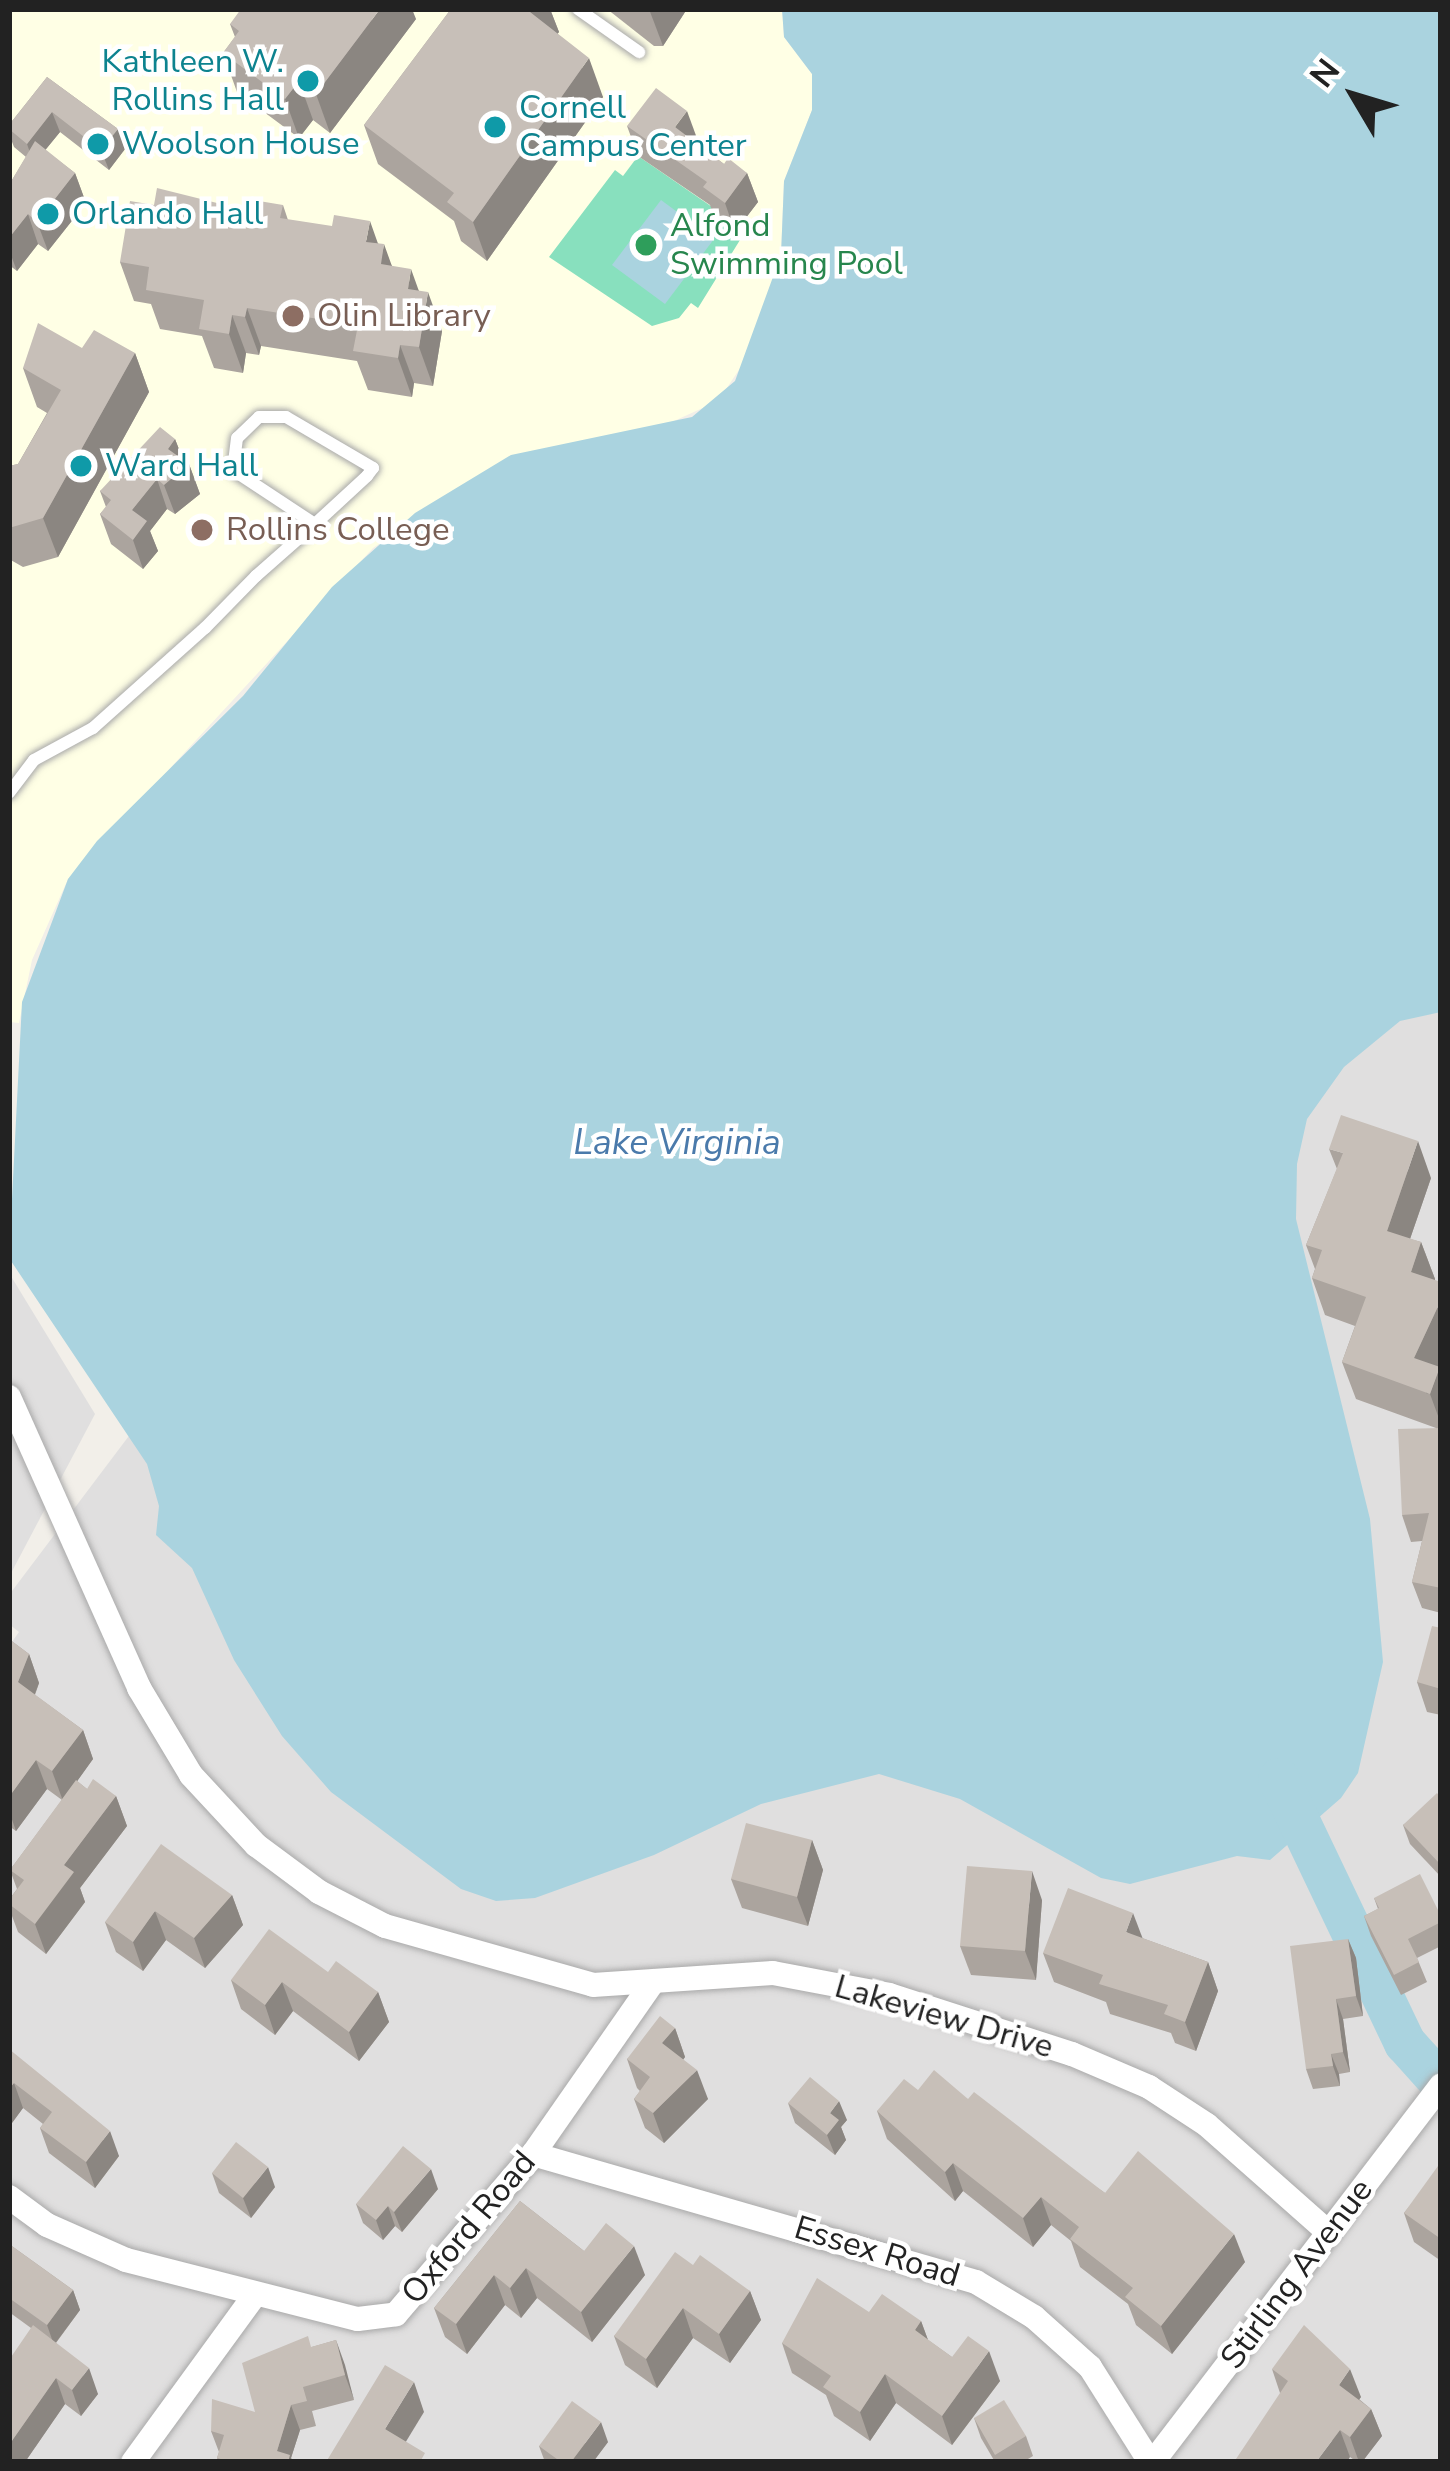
<!DOCTYPE html>
<style>
body{margin:0}
#map{position:relative;width:1450px;height:2471px;overflow:hidden;background:#f2efe9;font-family:"Nunito Sans",sans-serif}
div>[style]{position:absolute}
[style*='--x']{left:calc(var(--x)*1px);top:calc(var(--y)*1px);width:calc(var(--w)*1px);rotate:calc(var(--a)*1deg)}
.residential>*{inset:0;background:#e0dfdf}
.education>*{inset:0;background:#ffffe5}
.pitch>*{inset:0;background:#88e0be}
.water>*{inset:0;background:#aad3df}
.river>*{height:42px;margin:-21px;padding:0 21px;transform-origin:21px;border-radius:21px;background:#aad3df}
.roads{filter:drop-shadow(0 0 3px #a9a9a9) drop-shadow(0 0 3px #a9a9a9)}
.service>*{height:12px;margin:-6px;padding:0 6px;transform-origin:6px;border-radius:6px;background:#fff}
.minor>*{height:24px;margin:-12px;padding:0 12px;transform-origin:12px;border-radius:12px;background:#fff}
.wall>*{inset:0;background:#aba49e}
.shaded-wall>*{inset:0;background:#8b8681}
.building>*{inset:0;background:#c7bfb8}
.dots>*{width:33px;height:33px;translate:-50% -50%;box-sizing:border-box;border:6px solid #fff;border-radius:50%}
span{translate:-50% -50%;white-space:nowrap;text-align:center;line-height:1.15;-webkit-text-stroke:9px #fff;paint-order:stroke}
.culture-label{font-size:33px;color:#0d838f}
.right{translate:-100% -50%;text-align:right}
.left{translate:0 -50%;text-align:left}
.leisure-label{font-size:33px;color:#27864d}
.education-label{font-size:33px;color:#785e54}
.street-label{font-size:33px;color:#222}
.water-label{font-size:36px;color:#4a7aab;font-style:italic}
.frame{position:absolute;inset:0;border:12px solid #222;pointer-events:none}
.north{position:absolute;left:1294px;top:36px;width:120px;height:120px;-webkit-text-stroke:9px #fff;paint-order:stroke;rotate:308deg;font-size:33px;font-weight:700;line-height:48px;text-align:center;color:#222}
.north::after{content:'';display:block;margin:auto;width:42px;height:54px;background:#222;clip-path:polygon(50% 0,100% 100%,50% 72%,0 100%)}
</style>
<div id="map">
<div class="residential">
<div style="clip-path:polygon(885px 433px,1441px 869px,1441px 2462px,9px 2462px,9px 1646px,19px 1632px,9px 1624px,9px 1595px)"></div>
<div style="clip-path:polygon(9px 1273px,95px 1414px,9px 1577px)"></div>
</div>
<div class="education">
<div style="clip-path:polygon(9px 9px,782px 9px,784px 37px,812px 74px,812px 110px,784px 181px,781px 255px,751px 352px,718px 401px,663px 426px,510px 456px,373px 548px,68px 879px,32px 960px,19px 1023px,9px 1022px)"></div>
</div>
<div class="pitch">
<div style="clip-path:polygon(638px 156px,718px 211px,715px 217px,735px 232px,748px 227px,698px 308px,691px 303px,679px 318px,652px 326px,549px 257px,615px 170px,623px 176px)"></div>
</div>
<div class="water">
<div style="clip-path:polygon(782px 9px,1441px 9px,1441px 1012px,1400px 1021px,1344px 1067px,1307px 1119px,1297px 1164px,1296px 1219px,1370px 1519px,1383px 1662px,1358px 1773px,1341px 1798px,1270px 1860px,1237px 1856px,1130px 1884px,1101px 1878px,960px 1799px,879px 1774px,761px 1804px,654px 1855px,535px 1898px,496px 1901px,461px 1889px,331px 1792px,282px 1736px,234px 1660px,192px 1568px,156px 1535px,159px 1506px,147px 1464px,9px 1258px,22px 1002px,68px 879px,97px 841px,243px 696px,332px 587px,415px 513px,511px 455px,692px 417px,735px 381px,781px 255px,784px 181px,812px 110px,812px 74px,784px 37px)"></div>
<div style="clip-path:polygon(661px 200px,714px 239px,665px 304px,612px 265px)"></div>
</div>
<div class="river">
<div style="--x:1279;--y:1779;--w:293;--a:64.5"></div>
<div style="--x:1405;--y:2043;--w:54;--a:48"></div>
</div>
<div class="roads">
<div class="service">
<div style="--x:578;--y:9;--w:75;--a:35.2"></div>
<div style="--x:9;--y:793;--w:41;--a:-52.9"></div>
<div style="--x:34;--y:760;--w:67;--a:-28.5"></div>
<div style="--x:93;--y:728;--w:150;--a:-41.8"></div>
<div style="--x:205;--y:628;--w:73;--a:-45.6"></div>
<div style="--x:256;--y:576;--w:79;--a:-41.4"></div>
<div style="--x:315;--y:524;--w:71;--a:-42.7"></div>
<div style="--x:367;--y:476;--w:10;--a:-53"></div>
<div style="--x:373;--y:468;--w:101;--a:-149.6"></div>
<div style="--x:286;--y:417;--w:27;--a:180"></div>
<div style="--x:259;--y:417;--w:30;--a:136"></div>
<div style="--x:237;--y:438;--w:32;--a:97"></div>
<div style="--x:233;--y:470;--w:98;--a:33.4"></div>
</div>
<div class="minor">
<div style="--x:9;--y:1397;--w:319;--a:65.9"></div>
<div style="--x:139;--y:1688;--w:101;--a:59.1"></div>
<div style="--x:191;--y:1775;--w:96;--a:47.1"></div>
<div style="--x:256;--y:1845;--w:79;--a:36.7"></div>
<div style="--x:319;--y:1892;--w:74;--a:27.3"></div>
<div style="--x:385;--y:1926;--w:216;--a:15.8"></div>
<div style="--x:593;--y:1985;--w:180;--a:-3.8"></div>
<div style="--x:773;--y:1973;--w:118;--a:10.7"></div>
<div style="--x:889;--y:1995;--w:192;--a:17.9"></div>
<div style="--x:1072;--y:2054;--w:84;--a:23.2"></div>
<div style="--x:1149;--y:2087;--w:69;--a:33.2"></div>
<div style="--x:1207;--y:2125;--w:163;--a:41.5"></div>
<div style="--x:533;--y:2154;--w:461;--a:16.1"></div>
<div style="--x:976;--y:2282;--w:68;--a:31.1"></div>
<div style="--x:1034;--y:2317;--w:75;--a:41.8"></div>
<div style="--x:1090;--y:2367;--w:112;--a:57.7"></div>
<div style="--x:9;--y:2197;--w:47;--a:36.4"></div>
<div style="--x:47;--y:2225;--w:86;--a:23.9"></div>
<div style="--x:126;--y:2260;--w:239;--a:14.3"></div>
<div style="--x:358;--y:2319;--w:38;--a:-7"></div>
<div style="--x:396;--y:2314;--w:211;--a:-49.4"></div>
<div style="--x:533;--y:2154;--w:210;--a:-55.1"></div>
<div style="--x:133;--y:2462;--w:205;--a:-53.9"></div>
<div style="--x:1153;--y:2462;--w:474;--a:-52.6"></div>
</div>
</div>
<div class="wall">
<div style="clip-path:polygon(451px 9px,550px 9px,559px 32px,557px 34px,603px 97px,487px 261px,461px 241px,454px 221px,378px 164px,364px 125px)"></div>
<div style="clip-path:polygon(607px 9px,687px 9px,663px 46px,654px 46px)"></div>
<div style="clip-path:polygon(416px 19px,330px 133px,313px 120px,299px 138px,237px 92px,223px 53px,235px 37px,230px 24px)"></div>
<div style="clip-path:polygon(47px 77px,118px 129px,125px 149px,109px 170px,60px 132px,45px 150px,75px 173px,86px 203px,48px 251px,38px 244px,17px 271px,9px 265px,9px 185px,26px 157px,14px 147px,9px 134px,9px 125px)"></div>
<div style="clip-path:polygon(627px 126px,698px 141px,696px 143px,724px 164px,747px 173px,758px 202px,735px 232px,714px 216px,710px 205px,638px 156px)"></div>
<div style="clip-path:polygon(154px 205px,245px 210px,283px 205px,288px 220px,378px 243px,392px 266px,419px 291px,442px 331px,433px 386px,414px 383px,412px 397px,368px 390px,357px 361px,261px 346px,259px 355px,246px 353px,243px 373px,214px 368px,202px 336px,160px 329px,151px 304px,134px 301px,120px 262px)"></div>
<div style="clip-path:polygon(82px 348px,135px 353px,149px 392px,58px 557px,23px 567px,9px 559px,9px 466px,18px 464px,47px 413px,37px 407px,23px 368px)"></div>
<div style="clip-path:polygon(175px 439px,183px 460px,189px 464px,200px 494px,175px 514px,167px 509px,150px 531px,158px 551px,143px 569px,111px 544px,100px 514px,106px 507px,100px 491px)"></div>
<div style="clip-path:polygon(1329px 1149px,1431px 1178px,1410px 1239px,1421px 1242px,1435px 1279px,1441px 1371px,1441px 1613px,1422px 1608px,1412px 1582px,1422px 1541px,1411px 1542px,1402px 1515px,1436px 1428px,1356px 1399px,1342px 1362px,1355px 1326px,1325px 1315px,1312px 1278px,1315px 1269px,1306px 1245px,1337px 1169px)"></div>
<div style="clip-path:polygon(1441px 1628px,1441px 1715px,1427px 1712px,1417px 1682px)"></div>
<div style="clip-path:polygon(9px 1639px,29px 1654px,39px 1683px,35px 1695px,83px 1730px,93px 1759px,77px 1781px,87px 1789px,116px 1796px,127px 1826px,80px 1888px,85px 1902px,46px 1954px,18px 1932px,9px 1908px,9px 1900px,17px 1889px,10px 1870px,62px 1800px,47px 1789px,16px 1831px,9px 1826px)"></div>
<div style="clip-path:polygon(1441px 1798px,1441px 1877px,1410px 1844px,1403px 1825px)"></div>
<div style="clip-path:polygon(812px 1840px,823px 1870px,808px 1926px,742px 1908px,731px 1879px)"></div>
<div style="clip-path:polygon(232px 1895px,243px 1925px,205px 1968px,166px 1940px,143px 1971px,116px 1952px,105px 1922px)"></div>
<div style="clip-path:polygon(1374px 1898px,1441px 1916px,1441px 1946px,1417px 1958px,1427px 1982px,1401px 1995px,1371px 1936px,1364px 1916px,1378px 1909px)"></div>
<div style="clip-path:polygon(1042px 1900px,1036px 1980px,971px 1975px,960px 1946px)"></div>
<div style="clip-path:polygon(1142px 1938px,1208px 1962px,1218px 1991px,1196px 2051px,1175px 2043px,1171px 2033px,1110px 2014px,1106px 2002px,1054px 1982px,1043px 1953px)"></div>
<div style="clip-path:polygon(1348px 1939px,1356px 1958px,1363px 2016px,1343px 2019px,1350px 2072px,1339px 2074px,1340px 2086px,1313px 2089px,1306px 2069px)"></div>
<div style="clip-path:polygon(328px 1972px,378px 1992px,389px 2022px,359px 2061px,293px 2011px,275px 2035px,241px 2009px,231px 1980px)"></div>
<div style="clip-path:polygon(675px 2028px,685px 2057px,683px 2060px,708px 2099px,664px 2143px,645px 2128px,634px 2099px,640px 2091px,637px 2088px,627px 2059px)"></div>
<div style="clip-path:polygon(9px 2049px,119px 2156px,95px 2188px,49px 2153px,40px 2128px,43px 2124px,23px 2108px,9px 2127px)"></div>
<div style="clip-path:polygon(918px 2090px,968px 2099px,1105px 2193px,1245px 2262px,1172px 2354px,1136px 2325px,1128px 2304px,1080px 2267px,1071px 2241px,1051px 2225px,1033px 2247px,963px 2191px,955px 2201px,887px 2139px,877px 2111px)"></div>
<div style="clip-path:polygon(788px 2103px,847px 2120px,841px 2127px,846px 2140px,835px 2155px,795px 2123px)"></div>
<div style="clip-path:polygon(1441px 2168px,1441px 2261px,1414px 2242px,1404px 2213px)"></div>
<div style="clip-path:polygon(212px 2173px,275px 2187px,251px 2218px,219px 2193px)"></div>
<div style="clip-path:polygon(438px 2189px,402px 2232px,395px 2226px,383px 2240px,363px 2223px,356px 2204px)"></div>
<div style="clip-path:polygon(520px 2201px,584px 2251px,645px 2275px,592px 2342px,537px 2298px,521px 2318px,505px 2305px,467px 2354px,445px 2337px,434px 2308px)"></div>
<div style="clip-path:polygon(9px 2244px,73px 2290px,80px 2310px,56px 2343px,98px 2394px,81px 2416px,65px 2404px,25px 2462px,9px 2462px,31px 2328px,9px 2312px)"></div>
<div style="clip-path:polygon(693px 2265px,750px 2291px,761px 2320px,730px 2363px,693px 2338px,657px 2388px,625px 2365px,614px 2336px)"></div>
<div style="clip-path:polygon(869px 2312px,921px 2321px,928px 2340px,952px 2357px,1000px 2381px,952px 2445px,896px 2403px,870px 2441px,834px 2416px,826px 2395px,792px 2373px,782px 2343px)"></div>
<div style="clip-path:polygon(336px 2340px,354px 2400px,312px 2411px,316px 2426px,300px 2430px,291px 2458px,293px 2462px,219px 2462px,217px 2458px,219px 2452px,211px 2431px,255px 2412px,312px 2347px)"></div>
<div style="clip-path:polygon(1272px 2369px,1361px 2397px,1359px 2399px,1371px 2409px,1382px 2436px,1362px 2462px,1357px 2462px,1350px 2457px,1280px 2393px)"></div>
<div style="clip-path:polygon(974px 2418px,1026px 2436px,1033px 2456px,1023px 2462px,995px 2462px,981px 2438px)"></div>
<div style="clip-path:polygon(608px 2442px,593px 2462px,545px 2462px,539px 2446px)"></div>
</div>
<div class="shaded-wall">
<div style="clip-path:polygon(380px 9px,412px 9px,416px 19px,330px 133px,316px 94px)"></div>
<div style="clip-path:polygon(532px 9px,550px 9px,559px 32px,544px 51px,530px 12px)"></div>
<div style="clip-path:polygon(649px 9px,687px 9px,663px 46px)"></div>
<div style="clip-path:polygon(589px 58px,603px 97px,487px 261px,473px 222px)"></div>
<div style="clip-path:polygon(299px 81px,313px 120px,299px 138px,285px 99px)"></div>
<div style="clip-path:polygon(687px 111px,698px 141px,686px 156px,675px 127px)"></div>
<div style="clip-path:polygon(52px 112px,60px 132px,34px 164px,27px 144px)"></div>
<div style="clip-path:polygon(118px 129px,125px 149px,109px 170px,101px 150px)"></div>
<div style="clip-path:polygon(75px 173px,86px 203px,48px 251px,37px 222px)"></div>
<div style="clip-path:polygon(747px 173px,758px 202px,735px 232px,725px 203px)"></div>
<div style="clip-path:polygon(28px 214px,38px 244px,17px 271px,9px 250px,9px 238px)"></div>
<div style="clip-path:polygon(370px 221px,382px 255px,384px 244px,398px 283px,395px 303px,366px 242px)"></div>
<div style="clip-path:polygon(411px 269px,425px 308px,408px 289px)"></div>
<div style="clip-path:polygon(428px 292px,442px 331px,433px 386px,419px 347px)"></div>
<div style="clip-path:polygon(247px 308px,261px 346px,259px 355px,245px 317px)"></div>
<div style="clip-path:polygon(232px 315px,246px 353px,243px 373px,229px 334px)"></div>
<div style="clip-path:polygon(400px 345px,414px 383px,412px 397px,398px 358px)"></div>
<div style="clip-path:polygon(135px 353px,149px 392px,58px 557px,43px 518px)"></div>
<div style="clip-path:polygon(175px 439px,186px 467px,189px 464px,200px 494px,175px 514px,164px 485px,168px 449px)"></div>
<div style="clip-path:polygon(157px 479px,167px 509px,150px 531px,158px 551px,143px 569px,133px 540px,132px 510px)"></div>
<div style="clip-path:polygon(1418px 1141px,1431px 1178px,1400px 1268px,1387px 1231px)"></div>
<div style="clip-path:polygon(1421px 1242px,1435px 1279px,1424px 1309px,1411px 1272px)"></div>
<div style="clip-path:polygon(1441px 1300px,1440px 1368px,1441px 1424px,1430px 1394px,1437px 1374px,1427px 1394px,1414px 1358px)"></div>
<div style="clip-path:polygon(29px 1654px,39px 1683px,28px 1712px,18px 1682px)"></div>
<div style="clip-path:polygon(83px 1730px,93px 1759px,63px 1801px,52px 1771px)"></div>
<div style="clip-path:polygon(36px 1760px,47px 1789px,16px 1831px,9px 1811px,9px 1797px)"></div>
<div style="clip-path:polygon(116px 1796px,127px 1826px,80px 1888px,85px 1902px,46px 1954px,35px 1924px,64px 1865px)"></div>
<div style="clip-path:polygon(812px 1840px,823px 1870px,808px 1926px,797px 1897px)"></div>
<div style="clip-path:polygon(1032px 1871px,1042px 1900px,1036px 1980px,1025px 1951px)"></div>
<div style="clip-path:polygon(232px 1895px,243px 1925px,205px 1968px,194px 1938px)"></div>
<div style="clip-path:polygon(155px 1911px,166px 1940px,143px 1971px,133px 1942px)"></div>
<div style="clip-path:polygon(1133px 1913px,1144px 1942px,1126px 1932px)"></div>
<div style="clip-path:polygon(1348px 1939px,1356px 1958px,1363px 2016px,1356px 1996px)"></div>
<div style="clip-path:polygon(1208px 1962px,1218px 1991px,1196px 2051px,1185px 2022px)"></div>
<div style="clip-path:polygon(282px 1982px,293px 2011px,275px 2035px,265px 2005px)"></div>
<div style="clip-path:polygon(378px 1992px,389px 2022px,359px 2061px,349px 2032px)"></div>
<div style="clip-path:polygon(1336px 1999px,1343px 2019px,1350px 2072px,1343px 2052px)"></div>
<div style="clip-path:polygon(675px 2028px,685px 2057px,673px 2073px,662px 2043px)"></div>
<div style="clip-path:polygon(1331px 2054px,1339px 2074px,1340px 2086px,1333px 2066px)"></div>
<div style="clip-path:polygon(697px 2070px,708px 2099px,664px 2143px,653px 2113px)"></div>
<div style="clip-path:polygon(14px 2083px,23px 2108px,9px 2127px,9px 2089px)"></div>
<div style="clip-path:polygon(839px 2101px,847px 2120px,841px 2127px,846px 2140px,835px 2155px,827px 2135px,830px 2113px)"></div>
<div style="clip-path:polygon(110px 2131px,119px 2156px,95px 2188px,86px 2162px)"></div>
<div style="clip-path:polygon(953px 2163px,963px 2191px,955px 2201px,945px 2172px)"></div>
<div style="clip-path:polygon(268px 2167px,275px 2187px,251px 2218px,243px 2198px)"></div>
<div style="clip-path:polygon(431px 2169px,438px 2189px,402px 2232px,394px 2212px)"></div>
<div style="clip-path:polygon(1041px 2197px,1051px 2225px,1033px 2247px,1023px 2218px)"></div>
<div style="clip-path:polygon(388px 2206px,395px 2226px,383px 2240px,376px 2220px)"></div>
<div style="clip-path:polygon(1234px 2234px,1245px 2262px,1172px 2354px,1161px 2326px)"></div>
<div style="clip-path:polygon(634px 2246px,645px 2275px,592px 2342px,581px 2312px)"></div>
<div style="clip-path:polygon(526px 2268px,537px 2298px,521px 2318px,510px 2288px)"></div>
<div style="clip-path:polygon(494px 2275px,505px 2305px,467px 2354px,456px 2324px)"></div>
<div style="clip-path:polygon(73px 2290px,80px 2310px,54px 2345px,47px 2325px)"></div>
<div style="clip-path:polygon(750px 2291px,761px 2320px,730px 2363px,719px 2334px)"></div>
<div style="clip-path:polygon(683px 2308px,693px 2338px,657px 2388px,646px 2359px)"></div>
<div style="clip-path:polygon(921px 2321px,932px 2351px,915px 2330px)"></div>
<div style="clip-path:polygon(336px 2340px,345px 2365px,354px 2400px,345px 2375px)"></div>
<div style="clip-path:polygon(989px 2351px,1000px 2381px,952px 2445px,942px 2416px)"></div>
<div style="clip-path:polygon(89px 2368px,98px 2394px,81px 2416px,72px 2390px)"></div>
<div style="clip-path:polygon(1350px 2369px,1361px 2397px,1350px 2413px,1339px 2385px)"></div>
<div style="clip-path:polygon(885px 2374px,896px 2403px,870px 2441px,860px 2412px)"></div>
<div style="clip-path:polygon(56px 2378px,65px 2404px,25px 2462px,9px 2462px,9px 2445px)"></div>
<div style="clip-path:polygon(414px 2382px,424px 2412px,396px 2458px,385px 2429px)"></div>
<div style="clip-path:polygon(291px 2405px,300px 2430px,291px 2458px,293px 2462px,281px 2462px,277px 2451px)"></div>
<div style="clip-path:polygon(1371px 2409px,1382px 2436px,1362px 2462px,1359px 2462px,1350px 2437px)"></div>
<div style="clip-path:polygon(601px 2422px,608px 2442px,593px 2462px,571px 2462px)"></div>
<div style="clip-path:polygon(1340px 2430px,1350px 2457px,1347px 2462px,1316px 2462px)"></div>
</div>
<div class="building">
<div style="clip-path:polygon(241px 9px,380px 9px,316px 94px,299px 81px,285px 99px,223px 53px,239px 31px,230px 24px)"></div>
<div style="clip-path:polygon(451px 9px,532px 9px,530px 12px,589px 58px,473px 222px,447px 202px,454px 193px,364px 125px)"></div>
<div style="clip-path:polygon(47px 77px,118px 129px,101px 150px,52px 112px,27px 144px,9px 129px,9px 125px)"></div>
<div style="clip-path:polygon(656px 88px,687px 111px,675px 127px,724px 164px,728px 158px,747px 173px,725px 203px,703px 187px,707px 182px,627px 126px)"></div>
<div style="clip-path:polygon(35px 141px,75px 173px,37px 222px,28px 214px,9px 238px,9px 185px)"></div>
<div style="clip-path:polygon(157px 188px,245px 210px,247px 199px,283px 205px,280px 218px,332px 226px,334px 215px,370px 221px,366px 242px,384px 244px,381px 264px,411px 269px,408px 289px,428px 292px,419px 347px,400px 345px,398px 358px,353px 351px,358px 325px,247px 308px,245px 317px,232px 315px,229px 334px,199px 329px,204px 300px,146px 290px,149px 267px,120px 262px,130px 201px,154px 205px)"></div>
<div style="clip-path:polygon(38px 323px,82px 348px,94px 330px,135px 353px,43px 518px,9px 528px,9px 466px,18px 464px,61px 390px,23px 368px)"></div>
<div style="clip-path:polygon(160px 427px,175px 439px,168px 449px,189px 464px,164px 485px,157px 479px,132px 510px,147px 521px,133px 540px,100px 514px,111px 500px,100px 491px)"></div>
<div style="clip-path:polygon(1341px 1115px,1418px 1141px,1387px 1231px,1421px 1242px,1411px 1272px,1441px 1282px,1441px 1300px,1414px 1358px,1440px 1367px,1430px 1394px,1342px 1362px,1366px 1297px,1312px 1278px,1322px 1250px,1306px 1245px,1343px 1153px,1329px 1149px)"></div>
<div style="clip-path:polygon(1441px 1428px,1441px 1588px,1412px 1582px,1429px 1513px,1402px 1515px,1398px 1429px)"></div>
<div style="clip-path:polygon(1432px 1626px,1441px 1628px,1441px 1689px,1417px 1682px)"></div>
<div style="clip-path:polygon(9px 1639px,29px 1654px,18px 1682px,83px 1730px,52px 1771px,36px 1760px,9px 1797px)"></div>
<div style="clip-path:polygon(93px 1779px,116px 1796px,64px 1865px,74px 1872px,35px 1924px,9px 1904px,9px 1900px,24px 1880px,10px 1870px,76px 1780px,87px 1789px)"></div>
<div style="clip-path:polygon(1437px 1793px,1441px 1798px,1441px 1865px,1403px 1825px)"></div>
<div style="clip-path:polygon(746px 1823px,812px 1840px,797px 1897px,731px 1879px)"></div>
<div style="clip-path:polygon(161px 1844px,232px 1895px,194px 1938px,155px 1911px,133px 1942px,105px 1922px)"></div>
<div style="clip-path:polygon(967px 1866px,1032px 1871px,1025px 1951px,960px 1946px)"></div>
<div style="clip-path:polygon(1420px 1874px,1441px 1916px,1441px 1922px,1408px 1939px,1419px 1962px,1394px 1975px,1364px 1916px,1379px 1908px,1374px 1898px)"></div>
<div style="clip-path:polygon(1068px 1888px,1133px 1913px,1126px 1932px,1208px 1962px,1185px 2022px,1164px 2014px,1168px 2005px,1099px 1984px,1103px 1975px,1043px 1953px)"></div>
<div style="clip-path:polygon(269px 1929px,328px 1972px,336px 1961px,378px 1992px,349px 2032px,282px 1982px,265px 2005px,231px 1980px)"></div>
<div style="clip-path:polygon(1348px 1939px,1356px 1996px,1336px 1999px,1343px 2052px,1331px 2054px,1333px 2066px,1306px 2069px,1290px 1946px)"></div>
<div style="clip-path:polygon(660px 2016px,675px 2028px,662px 2043px,697px 2070px,653px 2113px,634px 2099px,650px 2077px,627px 2059px)"></div>
<div style="clip-path:polygon(9px 2049px,110px 2131px,86px 2162px,40px 2128px,52px 2112px,14px 2083px,9px 2089px)"></div>
<div style="clip-path:polygon(934px 2070px,968px 2099px,974px 2092px,1105px 2193px,1138px 2151px,1234px 2234px,1161px 2326px,1125px 2297px,1133px 2288px,1070px 2239px,1079px 2227px,1041px 2197px,1023px 2218px,953px 2163px,945px 2172px,877px 2111px,904px 2079px,918px 2090px)"></div>
<div style="clip-path:polygon(810px 2077px,839px 2101px,830px 2113px,839px 2120px,827px 2135px,788px 2103px)"></div>
<div style="clip-path:polygon(236px 2142px,268px 2167px,243px 2198px,212px 2173px)"></div>
<div style="clip-path:polygon(403px 2146px,431px 2169px,394px 2212px,388px 2206px,376px 2220px,356px 2204px)"></div>
<div style="clip-path:polygon(1438px 2166px,1441px 2168px,1441px 2239px,1404px 2213px)"></div>
<div style="clip-path:polygon(520px 2201px,584px 2251px,606px 2223px,634px 2246px,581px 2312px,526px 2268px,510px 2288px,494px 2275px,456px 2324px,434px 2308px)"></div>
<div style="clip-path:polygon(9px 2244px,73px 2290px,47px 2325px,9px 2298px)"></div>
<div style="clip-path:polygon(675px 2252px,693px 2265px,700px 2255px,750px 2291px,719px 2334px,683px 2308px,646px 2359px,614px 2336px)"></div>
<div style="clip-path:polygon(817px 2278px,869px 2312px,882px 2294px,921px 2321px,915px 2330px,952px 2357px,968px 2336px,989px 2351px,942px 2416px,885px 2374px,860px 2412px,823px 2387px,831px 2376px,782px 2343px)"></div>
<div style="clip-path:polygon(33px 2325px,89px 2368px,72px 2390px,56px 2378px,9px 2445px,9px 2360px)"></div>
<div style="clip-path:polygon(1304px 2325px,1350px 2369px,1339px 2385px,1371px 2409px,1350px 2437px,1340px 2430px,1316px 2462px,1234px 2462px,1288px 2381px,1272px 2369px)"></div>
<div style="clip-path:polygon(308px 2336px,311px 2347px,336px 2340px,345px 2375px,303px 2387px,307px 2401px,291px 2405px,277px 2451px,290px 2455px,288px 2462px,231px 2462px,217px 2458px,224px 2435px,211px 2431px,212px 2399px,255px 2412px,242px 2363px)"></div>
<div style="clip-path:polygon(385px 2365px,414px 2382px,385px 2429px,425px 2453px,420px 2462px,326px 2462px)"></div>
<div style="clip-path:polygon(1004px 2400px,1026px 2436px,995px 2455px,974px 2418px)"></div>
<div style="clip-path:polygon(572px 2401px,601px 2422px,571px 2462px,561px 2462px,539px 2446px)"></div>
</div>
<div class="dots">
<div style="left:308px;top:81px;background:#0f9aa8"></div>
<div style="left:495px;top:127px;background:#0f9aa8"></div>
<div style="left:98px;top:144px;background:#0f9aa8"></div>
<div style="left:48px;top:214px;background:#0f9aa8"></div>
<div style="left:646px;top:245px;background:#2e9e5b"></div>
<div style="left:293px;top:316px;background:#8d6e63"></div>
<div style="left:81px;top:466px;background:#0f9aa8"></div>
<div style="left:202px;top:530px;background:#8d6e63"></div>
</div>
<div class="culture-label">
<span class="right" style="left:284px;top:81px">Kathleen W.<br>Rollins Hall</span>
<span class="left" style="left:519px;top:127px">Cornell<br>Campus Center</span>
<span class="left" style="left:122px;top:144px">Woolson House</span>
<span class="left" style="left:72px;top:214px">Orlando Hall</span>
<span class="left" style="left:105px;top:466px">Ward Hall</span>
</div>
<div class="leisure-label">
<span class="left" style="left:670px;top:245px">Alfond<br>Swimming Pool</span>
</div>
<div class="education-label">
<span class="left" style="left:317px;top:316px">Olin Library</span>
<span class="left" style="left:226px;top:530px">Rollins College</span>
</div>
<div class="street-label">
<span style="left:944px;top:2017px;rotate:16deg">Lakeview Drive</span>
<span style="left:469px;top:2228px;rotate:-50deg">Oxford Road</span>
<span style="left:877px;top:2252px;rotate:17deg">Essex Road</span>
<span style="left:1297px;top:2274px;rotate:-53deg">Stirling Avenue</span>
</div>
<div class="water-label">
<span style="left:677px;top:1143px">Lake Virginia</span>
</div>
<div class="frame"></div>
<div class="north">N</div>
</div>
